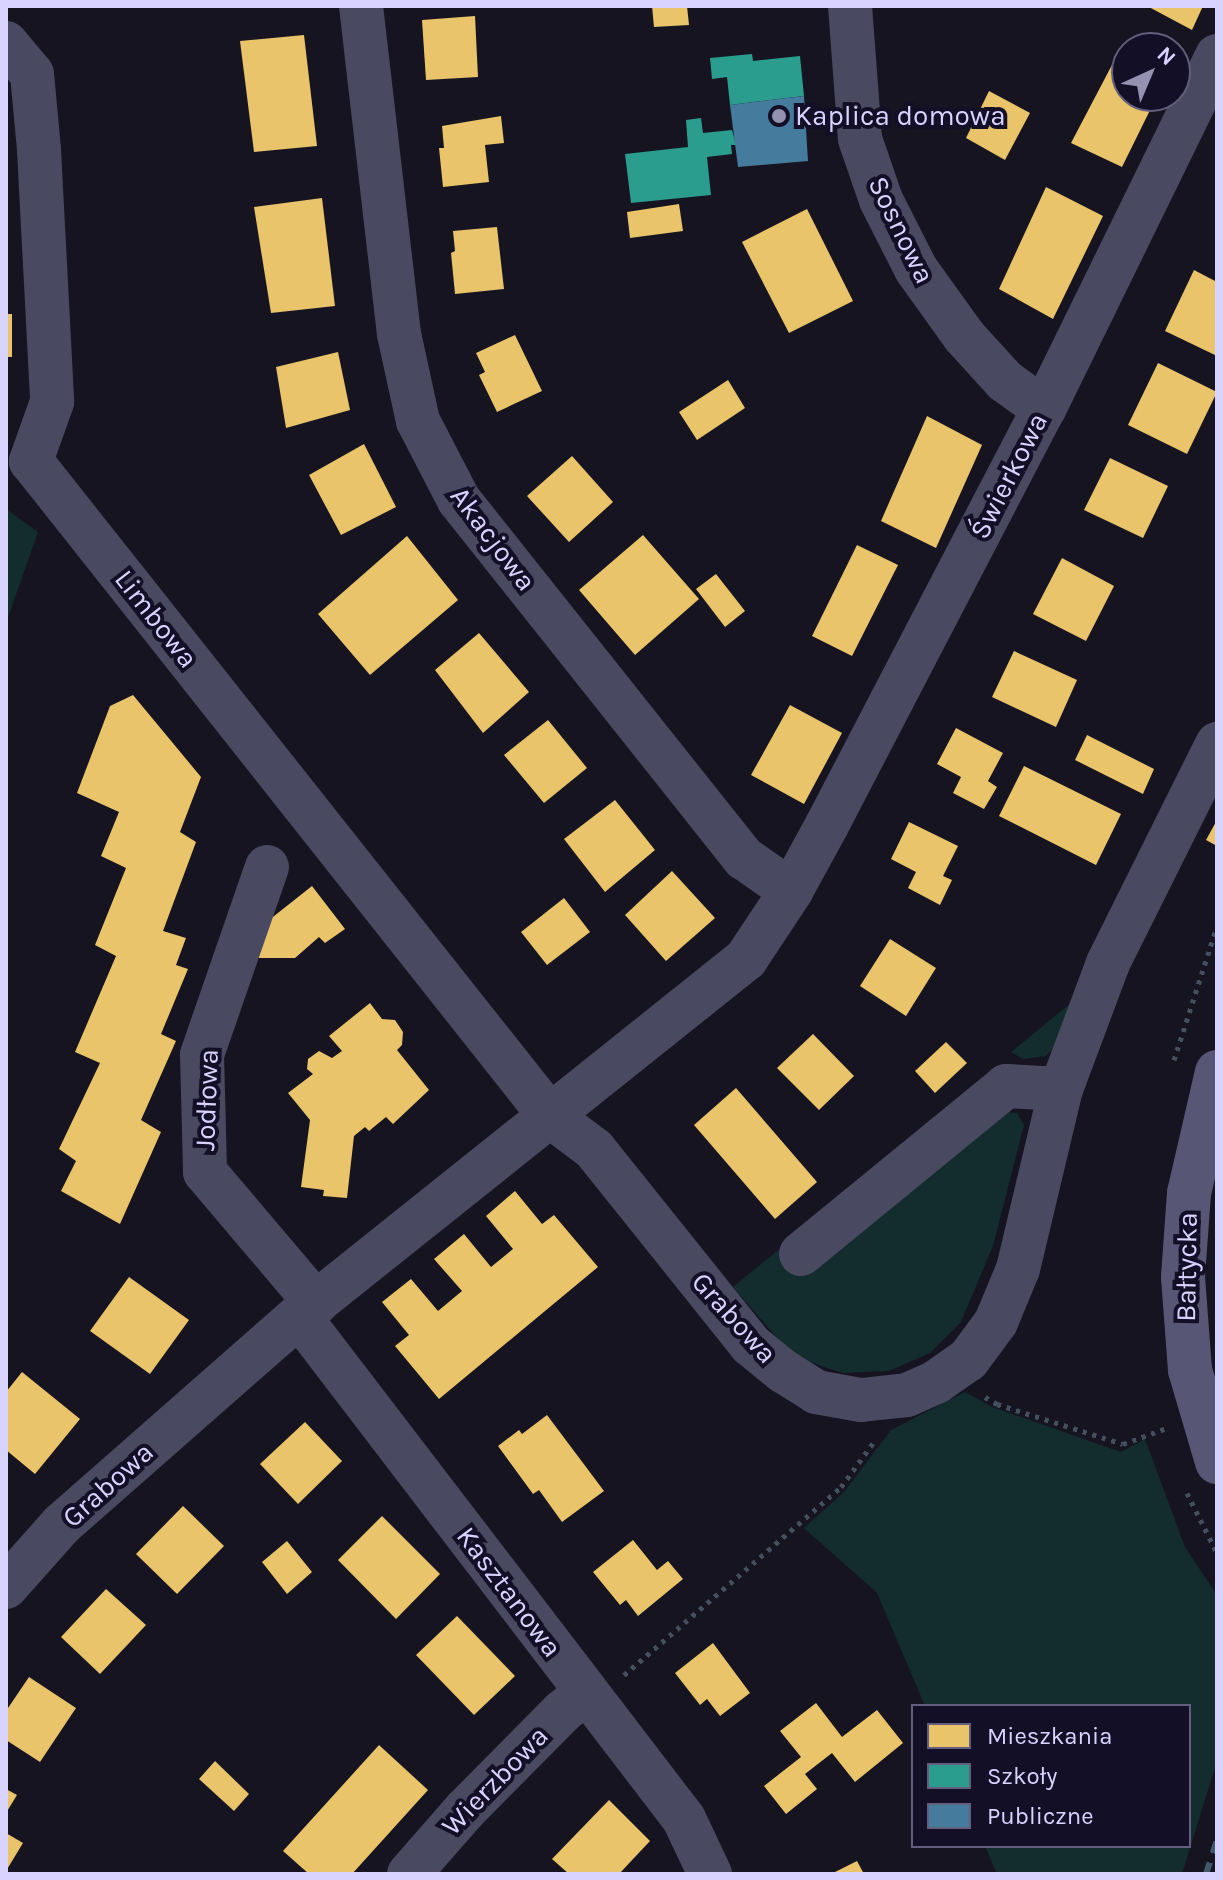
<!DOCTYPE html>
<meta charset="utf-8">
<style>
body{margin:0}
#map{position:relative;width:1223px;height:1880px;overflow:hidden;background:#161421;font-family:Karla,sans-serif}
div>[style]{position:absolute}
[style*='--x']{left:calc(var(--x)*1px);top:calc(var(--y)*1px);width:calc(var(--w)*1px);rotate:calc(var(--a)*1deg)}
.green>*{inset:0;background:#132c2d}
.homes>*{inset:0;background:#e9c46a}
.schools>*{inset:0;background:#2a9d8f}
.public>*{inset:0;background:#457b9d}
.path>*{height:5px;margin-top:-2.5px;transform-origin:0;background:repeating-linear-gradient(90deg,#44505f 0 4px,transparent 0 10px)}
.street>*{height:44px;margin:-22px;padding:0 22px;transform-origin:22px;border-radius:22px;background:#4a4962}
.secondary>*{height:44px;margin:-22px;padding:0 22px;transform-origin:22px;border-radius:22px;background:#575674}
.rail>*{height:6px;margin-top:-3px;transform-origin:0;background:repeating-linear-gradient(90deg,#43596b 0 12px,transparent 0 22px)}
.dots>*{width:22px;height:22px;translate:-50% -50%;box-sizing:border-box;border:4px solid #130f26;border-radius:50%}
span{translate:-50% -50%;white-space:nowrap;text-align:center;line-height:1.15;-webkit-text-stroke:8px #130f26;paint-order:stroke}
.poi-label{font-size:28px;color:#d9d4ff}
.left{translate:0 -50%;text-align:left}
.street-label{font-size:28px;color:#d9d4ff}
.frame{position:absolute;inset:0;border:8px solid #d9d4ff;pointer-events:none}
.legend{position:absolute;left:911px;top:1704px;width:280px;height:144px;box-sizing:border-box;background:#130f26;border:2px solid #625e7d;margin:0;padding:10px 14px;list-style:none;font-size:24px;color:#d9d4ff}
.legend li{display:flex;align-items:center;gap:16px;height:40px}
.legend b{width:40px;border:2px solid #625e7d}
.north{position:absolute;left:1111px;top:32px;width:80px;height:80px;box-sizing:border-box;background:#130f26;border:2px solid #625e7d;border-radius:50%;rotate:44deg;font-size:22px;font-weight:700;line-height:32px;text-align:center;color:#d9d4ff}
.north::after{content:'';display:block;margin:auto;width:28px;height:36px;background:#9591b1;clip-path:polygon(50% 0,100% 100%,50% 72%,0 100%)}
</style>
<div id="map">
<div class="green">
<div style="clip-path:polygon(6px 509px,38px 532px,6px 623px)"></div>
<div style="clip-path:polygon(1071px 1003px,1053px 1049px,1046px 1056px,1023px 1059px,1011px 1052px)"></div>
<div style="clip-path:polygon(1008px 1112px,1017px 1113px,1024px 1125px,993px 1246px,961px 1322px,930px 1353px,889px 1371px,844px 1373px,827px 1368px,805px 1360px,779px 1340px,733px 1287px,788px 1242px)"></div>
<div style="clip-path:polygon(965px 1392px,992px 1407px,1121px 1452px,1145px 1439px,1185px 1547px,1217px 1595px,1217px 1761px,1182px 1874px,997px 1874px,985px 1846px,1189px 1846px,1189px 1706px,925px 1706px,877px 1593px,804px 1528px,844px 1492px,891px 1430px)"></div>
</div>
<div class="homes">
<div style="clip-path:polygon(652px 6px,687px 6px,689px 25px,654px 27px)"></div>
<div style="clip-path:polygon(1147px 6px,1203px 6px,1192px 30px)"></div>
<div style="clip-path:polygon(475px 16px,478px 77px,426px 80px,422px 20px)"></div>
<div style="clip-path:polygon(304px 35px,317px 146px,254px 152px,240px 41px)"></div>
<div style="clip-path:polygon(1113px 63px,1127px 71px,1127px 96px,1157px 96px,1122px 167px,1071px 143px)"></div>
<div style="clip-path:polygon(989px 91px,1030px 113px,1005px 160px,966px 138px)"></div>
<div style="clip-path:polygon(501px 116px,504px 143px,485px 145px,489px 182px,443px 187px,439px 148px,444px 148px,442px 126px)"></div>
<div style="clip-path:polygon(1046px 187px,1103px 216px,1053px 319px,999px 289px)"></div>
<div style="clip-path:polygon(322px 198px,335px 306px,271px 313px,254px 207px)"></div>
<div style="clip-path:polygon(679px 204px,683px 231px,630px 238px,627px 212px)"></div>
<div style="clip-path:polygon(807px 209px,853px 301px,789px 333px,742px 242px)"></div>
<div style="clip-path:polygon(497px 227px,504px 289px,455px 294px,451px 253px,455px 251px,453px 231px)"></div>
<div style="clip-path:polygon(1194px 270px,1217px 282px,1217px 356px,1165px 331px)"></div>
<div style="clip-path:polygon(6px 314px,12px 314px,12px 357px,6px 357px)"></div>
<div style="clip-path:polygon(515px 335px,542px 391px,497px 412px,479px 375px,485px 372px,476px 353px)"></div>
<div style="clip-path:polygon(338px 352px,350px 410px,286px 428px,276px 367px)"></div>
<div style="clip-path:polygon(1158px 363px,1217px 392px,1187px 454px,1128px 425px)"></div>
<div style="clip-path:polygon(728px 380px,745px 408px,697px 440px,679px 412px)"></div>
<div style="clip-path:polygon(927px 416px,982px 445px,936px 548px,881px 521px)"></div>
<div style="clip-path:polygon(364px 444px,396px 507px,341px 535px,309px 475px)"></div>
<div style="clip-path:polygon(572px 456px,613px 502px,569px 542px,527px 496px)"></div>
<div style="clip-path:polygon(1110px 458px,1168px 486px,1143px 538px,1084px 510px)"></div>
<div style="clip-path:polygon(643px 535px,699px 599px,635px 655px,579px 590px)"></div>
<div style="clip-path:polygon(407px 536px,458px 600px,370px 675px,318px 614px)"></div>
<div style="clip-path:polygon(857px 545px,898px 565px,852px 656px,812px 636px)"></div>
<div style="clip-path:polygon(1062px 558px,1114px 586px,1086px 641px,1033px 614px)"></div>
<div style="clip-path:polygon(716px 574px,745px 611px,725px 627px,696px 589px)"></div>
<div style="clip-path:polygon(479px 633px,529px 692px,483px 733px,435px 670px)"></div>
<div style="clip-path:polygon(1014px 651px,1077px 680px,1056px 727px,992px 697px)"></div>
<div style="clip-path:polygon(133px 695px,201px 777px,180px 832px,196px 842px,163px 931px,186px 938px,176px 965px,188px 969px,161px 1034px,176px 1041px,141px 1120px,161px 1132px,120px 1224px,61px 1191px,76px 1161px,59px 1149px,100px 1063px,75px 1052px,116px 956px,95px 945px,126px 868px,101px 856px,119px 812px,77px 793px,110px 706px)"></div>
<div style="clip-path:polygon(790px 705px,842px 733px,804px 804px,751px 775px)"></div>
<div style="clip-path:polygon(548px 720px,587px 768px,544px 803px,504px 755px)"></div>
<div style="clip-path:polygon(956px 728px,1003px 753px,988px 781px,997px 787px,984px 809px,953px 793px,961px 777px,937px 764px)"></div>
<div style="clip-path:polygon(1087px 735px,1154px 769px,1143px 794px,1075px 760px)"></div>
<div style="clip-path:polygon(1024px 766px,1121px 814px,1096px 865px,999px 816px)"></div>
<div style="clip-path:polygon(615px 800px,655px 850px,605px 892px,564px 839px)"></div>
<div style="clip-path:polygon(1217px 820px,1217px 846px,1206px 840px)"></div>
<div style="clip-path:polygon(909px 822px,958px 846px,943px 876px,952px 880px,940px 905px,908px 888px,916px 872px,891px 859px)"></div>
<div style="clip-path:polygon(672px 871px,715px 918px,666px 961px,625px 915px)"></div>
<div style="clip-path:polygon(312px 886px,345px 929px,325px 943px,319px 937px,295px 958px,257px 958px,264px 924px)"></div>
<div style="clip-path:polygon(564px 898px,590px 932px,547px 965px,521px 932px)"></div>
<div style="clip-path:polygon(890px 939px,936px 968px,906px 1016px,860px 986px)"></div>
<div style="clip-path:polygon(370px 1003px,382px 1019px,395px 1020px,403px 1032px,402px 1045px,397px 1050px,429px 1090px,393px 1124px,386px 1117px,369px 1131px,365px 1127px,354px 1136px,347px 1198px,323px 1196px,324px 1190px,301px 1187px,310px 1120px,288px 1093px,313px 1074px,307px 1069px,308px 1059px,319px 1051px,332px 1058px,342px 1051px,329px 1036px)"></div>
<div style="clip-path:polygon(813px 1034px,854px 1076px,819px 1110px,777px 1068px)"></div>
<div style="clip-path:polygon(946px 1042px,967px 1063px,935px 1093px,915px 1071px)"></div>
<div style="clip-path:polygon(736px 1088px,817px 1182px,775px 1219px,694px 1125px)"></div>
<div style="clip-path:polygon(515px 1191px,542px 1224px,554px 1215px,598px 1267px,439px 1399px,395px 1346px,409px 1335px,382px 1302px,411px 1279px,438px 1311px,462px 1291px,434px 1259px,464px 1234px,491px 1267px,513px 1249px,486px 1216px)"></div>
<div style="clip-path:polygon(129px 1277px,189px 1320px,150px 1374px,90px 1331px)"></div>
<div style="clip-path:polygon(22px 1372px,80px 1419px,35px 1474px,6px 1450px,6px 1392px)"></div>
<div style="clip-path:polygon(547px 1415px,604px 1491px,562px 1522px,539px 1490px,533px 1494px,498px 1446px,519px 1430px,522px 1434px)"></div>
<div style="clip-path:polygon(305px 1422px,342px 1461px,298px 1504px,260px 1464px)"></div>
<div style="clip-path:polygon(183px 1506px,224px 1546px,177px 1594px,136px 1554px)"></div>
<div style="clip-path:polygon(382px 1516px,440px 1574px,396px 1619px,338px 1560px)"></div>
<div style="clip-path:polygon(633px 1540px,657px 1570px,668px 1561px,683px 1579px,638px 1616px,626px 1600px,620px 1605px,593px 1572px)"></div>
<div style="clip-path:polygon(287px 1541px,312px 1572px,287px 1594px,262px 1562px)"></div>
<div style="clip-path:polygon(106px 1589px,146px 1625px,100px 1674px,61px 1637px)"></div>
<div style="clip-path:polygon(457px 1616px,515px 1676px,474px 1715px,416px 1655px)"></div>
<div style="clip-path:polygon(713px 1643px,750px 1693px,720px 1716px,707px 1699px,700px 1705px,675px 1673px)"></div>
<div style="clip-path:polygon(29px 1677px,76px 1708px,40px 1762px,6px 1740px,6px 1711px)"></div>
<div style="clip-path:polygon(816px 1703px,842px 1737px,877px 1710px,903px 1743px,855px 1782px,832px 1753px,805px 1774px,817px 1789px,786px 1814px,764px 1786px,801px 1757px,780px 1731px)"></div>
<div style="clip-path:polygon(379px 1745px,428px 1790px,352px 1874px,309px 1874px,283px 1851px)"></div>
<div style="clip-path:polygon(215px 1761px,249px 1794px,234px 1811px,199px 1779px)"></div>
<div style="clip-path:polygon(6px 1789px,17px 1795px,6px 1813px)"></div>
<div style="clip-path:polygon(609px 1800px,650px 1841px,619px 1874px,569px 1874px,552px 1859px)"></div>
<div style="clip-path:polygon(6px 1833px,23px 1843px,6px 1871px)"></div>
<div style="clip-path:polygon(857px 1861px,864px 1874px,831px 1874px)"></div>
</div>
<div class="schools">
<div style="clip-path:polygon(752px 54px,753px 61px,800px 56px,804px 96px,730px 105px,727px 77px,712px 79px,710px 58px)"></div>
<div style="clip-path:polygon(701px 118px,703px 133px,732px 130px,736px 145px,731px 145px,732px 154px,707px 157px,711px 195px,631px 203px,625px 154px,688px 147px,686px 120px)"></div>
</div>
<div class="public">
<div style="clip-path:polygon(804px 96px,808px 161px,738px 167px,730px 105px)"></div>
</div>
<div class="path">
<div style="--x:1174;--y:1060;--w:141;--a:-72.2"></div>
<div style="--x:985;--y:1397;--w:14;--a:30"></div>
<div style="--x:997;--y:1404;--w:132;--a:17.6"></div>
<div style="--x:1123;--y:1444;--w:44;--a:-20.1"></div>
<div style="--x:1187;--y:1493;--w:67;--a:63.4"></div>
<div style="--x:624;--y:1675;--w:287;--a:-40.9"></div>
<div style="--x:841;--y:1487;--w:59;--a:-53.9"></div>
</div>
<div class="street">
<div style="--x:361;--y:6;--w:330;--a:83.4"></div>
<div style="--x:399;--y:334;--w:89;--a:77.7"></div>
<div style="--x:418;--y:421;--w:89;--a:62.6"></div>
<div style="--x:459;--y:500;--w:458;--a:51.5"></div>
<div style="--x:744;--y:858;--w:57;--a:35.1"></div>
<div style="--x:850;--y:6;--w:133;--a:85.7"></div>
<div style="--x:860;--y:139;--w:65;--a:71"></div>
<div style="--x:881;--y:200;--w:77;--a:63.1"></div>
<div style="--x:916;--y:269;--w:82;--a:54.4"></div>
<div style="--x:964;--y:336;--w:61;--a:47.7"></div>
<div style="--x:1005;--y:381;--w:48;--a:35.7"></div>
<div style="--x:6;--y:43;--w:40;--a:50"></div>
<div style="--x:32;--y:74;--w:76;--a:84.7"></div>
<div style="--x:39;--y:150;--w:252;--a:87"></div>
<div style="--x:52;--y:402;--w:63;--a:109.6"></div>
<div style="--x:31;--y:461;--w:836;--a:51.61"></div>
<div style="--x:550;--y:1116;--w:55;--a:36.9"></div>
<div style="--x:594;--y:1149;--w:251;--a:51.3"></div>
<div style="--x:751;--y:1345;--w:41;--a:39.1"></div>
<div style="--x:783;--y:1371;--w:39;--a:32"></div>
<div style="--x:816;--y:1392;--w:46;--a:10.1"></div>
<div style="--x:861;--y:1400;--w:46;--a:-6.2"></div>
<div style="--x:907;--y:1395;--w:32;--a:-24"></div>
<div style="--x:936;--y:1382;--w:39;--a:-35"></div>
<div style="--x:968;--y:1360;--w:47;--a:-53.6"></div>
<div style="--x:996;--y:1322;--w:57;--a:-67.5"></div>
<div style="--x:1018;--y:1269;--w:185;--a:-76.6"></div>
<div style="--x:1061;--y:1089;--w:134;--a:-69.5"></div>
<div style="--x:1108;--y:963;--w:245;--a:-63.5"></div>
<div style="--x:267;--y:867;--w:199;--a:109.1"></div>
<div style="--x:202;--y:1055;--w:117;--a:88.5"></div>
<div style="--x:205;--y:1172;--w:172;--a:49.7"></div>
<div style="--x:801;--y:1254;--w:265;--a:-39.3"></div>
<div style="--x:1006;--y:1086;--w:55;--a:3.1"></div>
<div style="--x:299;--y:1316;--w:633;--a:52.57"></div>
<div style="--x:684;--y:1819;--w:61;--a:64.7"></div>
<div style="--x:6;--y:1587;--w:84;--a:-48.4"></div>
<div style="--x:62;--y:1524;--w:315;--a:-41.3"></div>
<div style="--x:299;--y:1316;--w:572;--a:-38.61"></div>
<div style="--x:746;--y:959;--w:82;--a:-56.5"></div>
<div style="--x:791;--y:891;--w:75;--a:-61.4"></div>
<div style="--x:827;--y:825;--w:469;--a:-62.5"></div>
<div style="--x:1044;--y:409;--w:393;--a:-63.9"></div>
<div style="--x:409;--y:1874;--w:85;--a:-48.8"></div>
<div style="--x:465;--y:1810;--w:139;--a:-45.3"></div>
<div style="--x:563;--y:1711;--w:29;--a:-38"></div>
</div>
<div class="secondary">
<div style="--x:1217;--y:1072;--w:124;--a:103"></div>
<div style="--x:1189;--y:1193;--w:84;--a:94.1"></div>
<div style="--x:1183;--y:1277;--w:93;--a:85.7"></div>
<div style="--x:1190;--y:1370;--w:96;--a:73.6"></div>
</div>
<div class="rail">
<div style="--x:1206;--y:1874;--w:35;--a:-72"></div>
</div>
<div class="dots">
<div style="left:779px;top:116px;background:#9591b1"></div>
</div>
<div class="poi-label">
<span class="left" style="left:795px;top:116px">Kaplica domowa</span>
</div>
<div class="street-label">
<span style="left:901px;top:230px;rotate:64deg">Sosnowa</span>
<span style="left:1009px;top:476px;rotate:-63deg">Świerkowa</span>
<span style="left:493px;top:539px;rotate:53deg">Akacjowa</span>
<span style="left:156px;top:619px;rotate:52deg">Limbowa</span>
<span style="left:207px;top:1100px;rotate:-88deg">Jodłowa</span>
<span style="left:1187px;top:1267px;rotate:-89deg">Bałtycka</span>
<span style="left:734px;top:1318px;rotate:48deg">Grabowa</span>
<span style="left:108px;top:1485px;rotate:-42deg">Grabowa</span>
<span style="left:509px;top:1592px;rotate:53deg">Kasztanowa</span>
<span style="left:495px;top:1781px;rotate:-46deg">Wierzbowa</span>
</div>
<div class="frame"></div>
<ul class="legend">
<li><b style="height:22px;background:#e9c46a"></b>Mieszkania</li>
<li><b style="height:22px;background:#2a9d8f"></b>Szkoły</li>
<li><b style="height:22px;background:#457b9d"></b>Publiczne</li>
</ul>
<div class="north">N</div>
</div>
